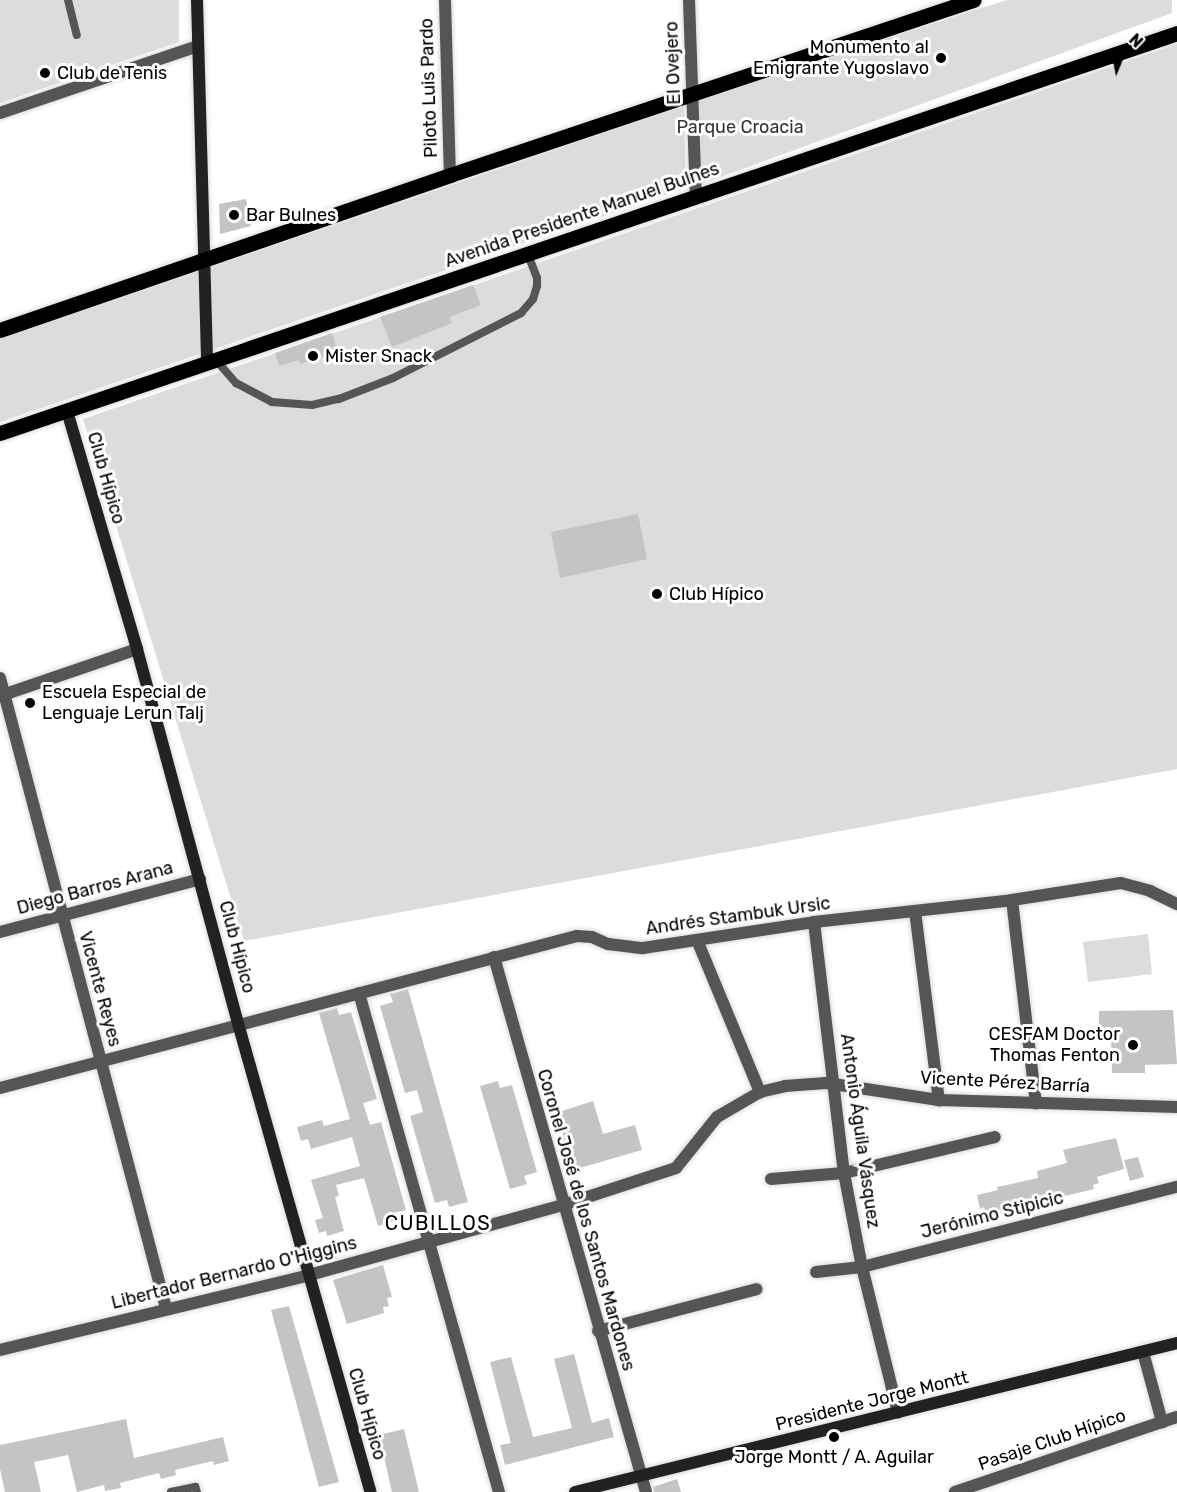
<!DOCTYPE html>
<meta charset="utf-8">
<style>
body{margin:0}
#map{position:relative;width:1177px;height:1492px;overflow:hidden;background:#fff;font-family:Rubik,sans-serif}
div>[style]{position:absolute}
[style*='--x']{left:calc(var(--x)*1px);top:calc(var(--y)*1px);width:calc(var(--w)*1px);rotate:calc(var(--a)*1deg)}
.green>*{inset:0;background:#dcdcdc}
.building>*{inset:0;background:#c4c4c4}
.roads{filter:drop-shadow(0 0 2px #dbdbdb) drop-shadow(0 0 2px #dbdbdb)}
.lane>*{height:8px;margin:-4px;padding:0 4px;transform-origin:4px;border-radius:4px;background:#555}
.street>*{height:12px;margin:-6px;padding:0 6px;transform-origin:6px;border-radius:6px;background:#555}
.secondary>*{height:12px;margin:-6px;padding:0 6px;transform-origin:6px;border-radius:6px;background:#222}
.primary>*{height:15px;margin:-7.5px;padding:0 7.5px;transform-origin:7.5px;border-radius:7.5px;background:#000}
.dots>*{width:16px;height:16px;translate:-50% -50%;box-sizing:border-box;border:3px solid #fff;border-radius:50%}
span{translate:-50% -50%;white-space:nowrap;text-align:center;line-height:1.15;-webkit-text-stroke:6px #fff;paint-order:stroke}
.poi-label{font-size:18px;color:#000}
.right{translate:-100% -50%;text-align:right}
.left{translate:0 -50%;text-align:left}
.street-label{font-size:18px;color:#000}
.park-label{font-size:18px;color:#333}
.neighbourhood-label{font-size:20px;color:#000;letter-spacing:1.5px}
.north{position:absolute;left:1093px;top:24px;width:60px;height:60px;-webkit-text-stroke:4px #fff;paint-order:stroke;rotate:44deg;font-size:16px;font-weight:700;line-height:24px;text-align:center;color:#000}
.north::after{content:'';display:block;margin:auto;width:21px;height:27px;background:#000;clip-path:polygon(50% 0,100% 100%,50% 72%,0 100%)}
</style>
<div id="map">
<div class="green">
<div style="clip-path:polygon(0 0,179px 0,179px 42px,0 103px)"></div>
<div style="clip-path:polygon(1007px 0,1172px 0,1172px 13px,701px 184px,698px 99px)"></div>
<div style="clip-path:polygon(1177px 44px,1177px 769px,244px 941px,83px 419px)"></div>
<div style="clip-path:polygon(684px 106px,686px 188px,0 422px,0 339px)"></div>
<div style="clip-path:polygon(1148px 934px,1152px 974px,1088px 982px,1083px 942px)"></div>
</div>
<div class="building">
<div style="clip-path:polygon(246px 199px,251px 226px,220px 234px,219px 204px)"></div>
<div style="clip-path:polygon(473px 285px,481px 305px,450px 317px,452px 323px,392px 347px,380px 317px)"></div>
<div style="clip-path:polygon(332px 333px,338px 352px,300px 364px,299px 360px,279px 366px,275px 353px)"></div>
<div style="clip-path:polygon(638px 514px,647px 559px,560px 578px,551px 532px)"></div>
<div style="clip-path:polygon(408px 989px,468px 1202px,449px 1207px,447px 1200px,435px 1203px,410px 1116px,423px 1112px,417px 1090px,405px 1093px,380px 1006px,393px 1002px,390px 994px)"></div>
<div style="clip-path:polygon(337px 1008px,339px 1015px,351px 1012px,377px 1099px,363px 1103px,370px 1125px,381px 1122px,406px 1210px,393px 1213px,395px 1221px,378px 1226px,364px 1178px,336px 1185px,339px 1196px,335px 1197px,344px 1231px,327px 1236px,326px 1231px,319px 1233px,315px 1220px,323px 1218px,311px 1180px,360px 1166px,352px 1137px,311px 1149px,308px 1139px,301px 1141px,297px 1127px,322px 1120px,324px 1126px,350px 1119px,319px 1013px)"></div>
<div style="clip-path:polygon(1173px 1010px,1177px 1064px,1145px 1065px,1145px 1073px,1112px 1073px,1111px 1029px,1099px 1030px,1099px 1011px)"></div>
<div style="clip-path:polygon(498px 1081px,500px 1088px,512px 1085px,537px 1172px,524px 1176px,527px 1184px,510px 1189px,480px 1086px)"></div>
<div style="clip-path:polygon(593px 1101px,603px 1134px,635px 1125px,642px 1150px,573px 1170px,556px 1113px)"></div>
<div style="clip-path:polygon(1116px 1138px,1124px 1169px,1097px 1177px,1099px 1183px,1093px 1185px,1094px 1189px,986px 1215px,984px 1207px,980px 1209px,977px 1195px,998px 1190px,997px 1187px,1038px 1178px,1037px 1171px,1067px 1163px,1063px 1150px)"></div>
<div style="clip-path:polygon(1138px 1157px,1144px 1177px,1130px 1181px,1124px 1160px)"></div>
<div style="clip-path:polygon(383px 1265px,392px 1297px,387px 1298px,389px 1306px,383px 1307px,384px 1313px,347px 1324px,333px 1280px)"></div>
<div style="clip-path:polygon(289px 1306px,339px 1482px,319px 1487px,271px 1310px)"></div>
<div style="clip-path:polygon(574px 1354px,592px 1423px,609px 1418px,614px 1437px,505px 1465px,500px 1445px,511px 1443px,490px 1362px,511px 1357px,533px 1437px,572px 1428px,554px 1359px)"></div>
<div style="clip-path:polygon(126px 1419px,134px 1458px,223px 1437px,229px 1461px,214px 1465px,213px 1461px,175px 1470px,176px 1475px,161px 1479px,159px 1473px,120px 1483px,121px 1488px,105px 1491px,104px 1485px,77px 1492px,68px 1455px,34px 1462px,41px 1492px,5px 1492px,0 1469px,0 1445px)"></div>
<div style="clip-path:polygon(404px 1429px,419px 1492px,392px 1492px,379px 1435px)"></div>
<div style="clip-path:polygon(677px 1479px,681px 1492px,654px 1492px,653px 1487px)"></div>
</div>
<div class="roads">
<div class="lane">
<div style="--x:68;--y:0;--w:36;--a:76"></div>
<div style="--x:215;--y:359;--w:32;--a:49"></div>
<div style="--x:236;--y:383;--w:41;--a:27.8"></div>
<div style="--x:272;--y:402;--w:40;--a:4.3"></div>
<div style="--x:312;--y:405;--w:28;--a:-13"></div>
<div style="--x:339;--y:399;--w:58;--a:-21.3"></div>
<div style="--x:393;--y:378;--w:144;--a:-26.9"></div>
<div style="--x:521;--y:313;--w:18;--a:-49"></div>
<div style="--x:533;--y:299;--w:14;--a:-73"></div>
<div style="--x:537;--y:286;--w:8;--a:-90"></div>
<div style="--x:537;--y:278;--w:26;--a:-111"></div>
<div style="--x:171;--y:1492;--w:25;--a:-12"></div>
<div style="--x:195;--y:1487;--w:5;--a:68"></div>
</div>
<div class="street">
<div style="--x:445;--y:0;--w:175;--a:88.4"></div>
<div style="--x:689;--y:0;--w:197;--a:88"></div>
<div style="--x:0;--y:113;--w:209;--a:-18.7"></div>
<div style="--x:0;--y:678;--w:652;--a:75.24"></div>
<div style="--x:0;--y:696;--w:145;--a:-18.9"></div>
<div style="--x:1012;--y:900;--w:205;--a:83.3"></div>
<div style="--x:915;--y:911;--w:191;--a:82.8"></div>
<div style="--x:814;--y:922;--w:253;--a:83.2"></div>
<div style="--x:844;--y:1173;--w:96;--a:79.2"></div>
<div style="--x:862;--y:1267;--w:150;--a:76.1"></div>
<div style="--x:0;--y:932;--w:207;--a:-14.8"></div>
<div style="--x:697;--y:940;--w:165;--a:67.5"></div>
<div style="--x:494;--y:957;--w:556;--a:74.14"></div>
<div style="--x:359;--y:993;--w:518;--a:74.33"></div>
<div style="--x:0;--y:1088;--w:597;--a:-14.76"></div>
<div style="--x:577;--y:936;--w:15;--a:4"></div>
<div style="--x:592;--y:937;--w:17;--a:24"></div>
<div style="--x:608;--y:944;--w:35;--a:7"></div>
<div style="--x:643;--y:948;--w:173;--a:-8.6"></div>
<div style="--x:814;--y:922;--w:199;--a:-6.3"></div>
<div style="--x:1012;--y:900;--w:110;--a:-8.9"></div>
<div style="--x:1121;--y:883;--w:30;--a:15"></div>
<div style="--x:1150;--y:891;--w:30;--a:26"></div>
<div style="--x:771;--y:1179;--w:73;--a:-4.7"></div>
<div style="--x:844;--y:1173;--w:155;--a:-13.4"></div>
<div style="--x:816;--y:1272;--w:46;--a:-6.2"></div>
<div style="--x:862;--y:1267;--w:325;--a:-14.3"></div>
<div style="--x:598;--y:1331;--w:164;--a:-14.8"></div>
<div style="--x:0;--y:1350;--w:318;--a:-13.6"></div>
<div style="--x:309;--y:1275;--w:263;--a:-15.4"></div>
<div style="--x:563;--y:1205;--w:119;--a:-18.1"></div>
<div style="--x:676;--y:1168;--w:65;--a:-51.2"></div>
<div style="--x:717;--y:1117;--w:50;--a:-30.2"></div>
<div style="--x:760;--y:1092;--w:26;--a:-13"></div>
<div style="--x:785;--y:1086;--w:41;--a:-4.2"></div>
<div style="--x:826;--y:1083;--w:114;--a:8.6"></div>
<div style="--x:939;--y:1100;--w:238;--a:1.7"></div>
<div style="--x:1143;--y:1352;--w:73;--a:74.8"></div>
<div style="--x:955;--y:1492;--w:234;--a:-18.7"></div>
</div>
<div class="secondary">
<div style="--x:197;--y:0;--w:362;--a:88.4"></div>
<div style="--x:67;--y:411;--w:248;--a:73.6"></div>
<div style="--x:137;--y:649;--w:392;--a:74.9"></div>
<div style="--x:239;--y:1027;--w:483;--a:74.2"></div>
<div style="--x:575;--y:1492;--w:620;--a:-13.9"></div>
</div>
<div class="primary">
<div style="--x:0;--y:330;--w:476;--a:-19"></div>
<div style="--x:450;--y:175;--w:552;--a:-18.5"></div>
<div style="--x:0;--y:433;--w:1243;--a:-18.77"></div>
</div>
</div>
<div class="dots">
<div style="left:941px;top:58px;background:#000"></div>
<div style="left:45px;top:73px;background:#000"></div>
<div style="left:234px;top:215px;background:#000"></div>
<div style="left:313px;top:356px;background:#000"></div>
<div style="left:657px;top:594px;background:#000"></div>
<div style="left:30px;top:703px;background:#000"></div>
<div style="left:1133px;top:1045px;background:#000"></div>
<div style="left:834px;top:1437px;background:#000"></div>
</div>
<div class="poi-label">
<span class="right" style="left:929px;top:58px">Monumento al<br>Emigrante Yugoslavo</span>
<span class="left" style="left:57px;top:73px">Club de Tenis</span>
<span class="left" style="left:246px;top:215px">Bar Bulnes</span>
<span class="left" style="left:325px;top:356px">Mister Snack</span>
<span class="left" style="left:669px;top:594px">Club Hípico</span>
<span class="left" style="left:42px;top:703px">Escuela Especial de<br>Lenguaje Lerun Talj</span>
<span class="right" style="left:1120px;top:1045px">CESFAM Doctor<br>Thomas Fenton</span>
<span style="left:834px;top:1457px">Jorge Montt / A. Aguilar</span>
</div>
<div class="street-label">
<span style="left:673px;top:63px;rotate:-92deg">El Ovejero</span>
<span style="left:429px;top:88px;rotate:-92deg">Piloto Luis Pardo</span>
<span style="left:582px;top:215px;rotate:-19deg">Avenida Presidente Manuel Bulnes</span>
<span style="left:106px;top:478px;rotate:74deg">Club Hípico</span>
<span style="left:95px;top:888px;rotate:-15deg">Diego Barros Arana</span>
<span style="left:738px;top:916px;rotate:-8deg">Andrés Stambuk Ursic</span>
<span style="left:237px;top:947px;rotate:75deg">Club Hípico</span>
<span style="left:100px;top:989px;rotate:75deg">Vicente Reyes</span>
<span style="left:1005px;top:1082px;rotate:3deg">Vicente Pérez Barría</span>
<span style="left:860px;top:1131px;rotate:82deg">Antonio Águila Vásquez</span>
<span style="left:992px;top:1215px;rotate:-14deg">Jerónimo Stipicic</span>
<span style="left:586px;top:1220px;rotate:74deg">Coronel José de los Santos Mardones</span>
<span style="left:234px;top:1273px;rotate:-14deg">Libertador Bernardo O'Higgins</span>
<span style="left:872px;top:1401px;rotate:-14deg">Presidente Jorge Montt</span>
<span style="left:367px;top:1414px;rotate:74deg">Club Hípico</span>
<span style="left:1052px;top:1440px;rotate:-19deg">Pasaje Club Hípico</span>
</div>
<div class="park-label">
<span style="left:740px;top:127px">Parque Croacia</span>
</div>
<div class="neighbourhood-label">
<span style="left:438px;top:1223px">CUBILLOS</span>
</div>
<div class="north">N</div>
</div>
